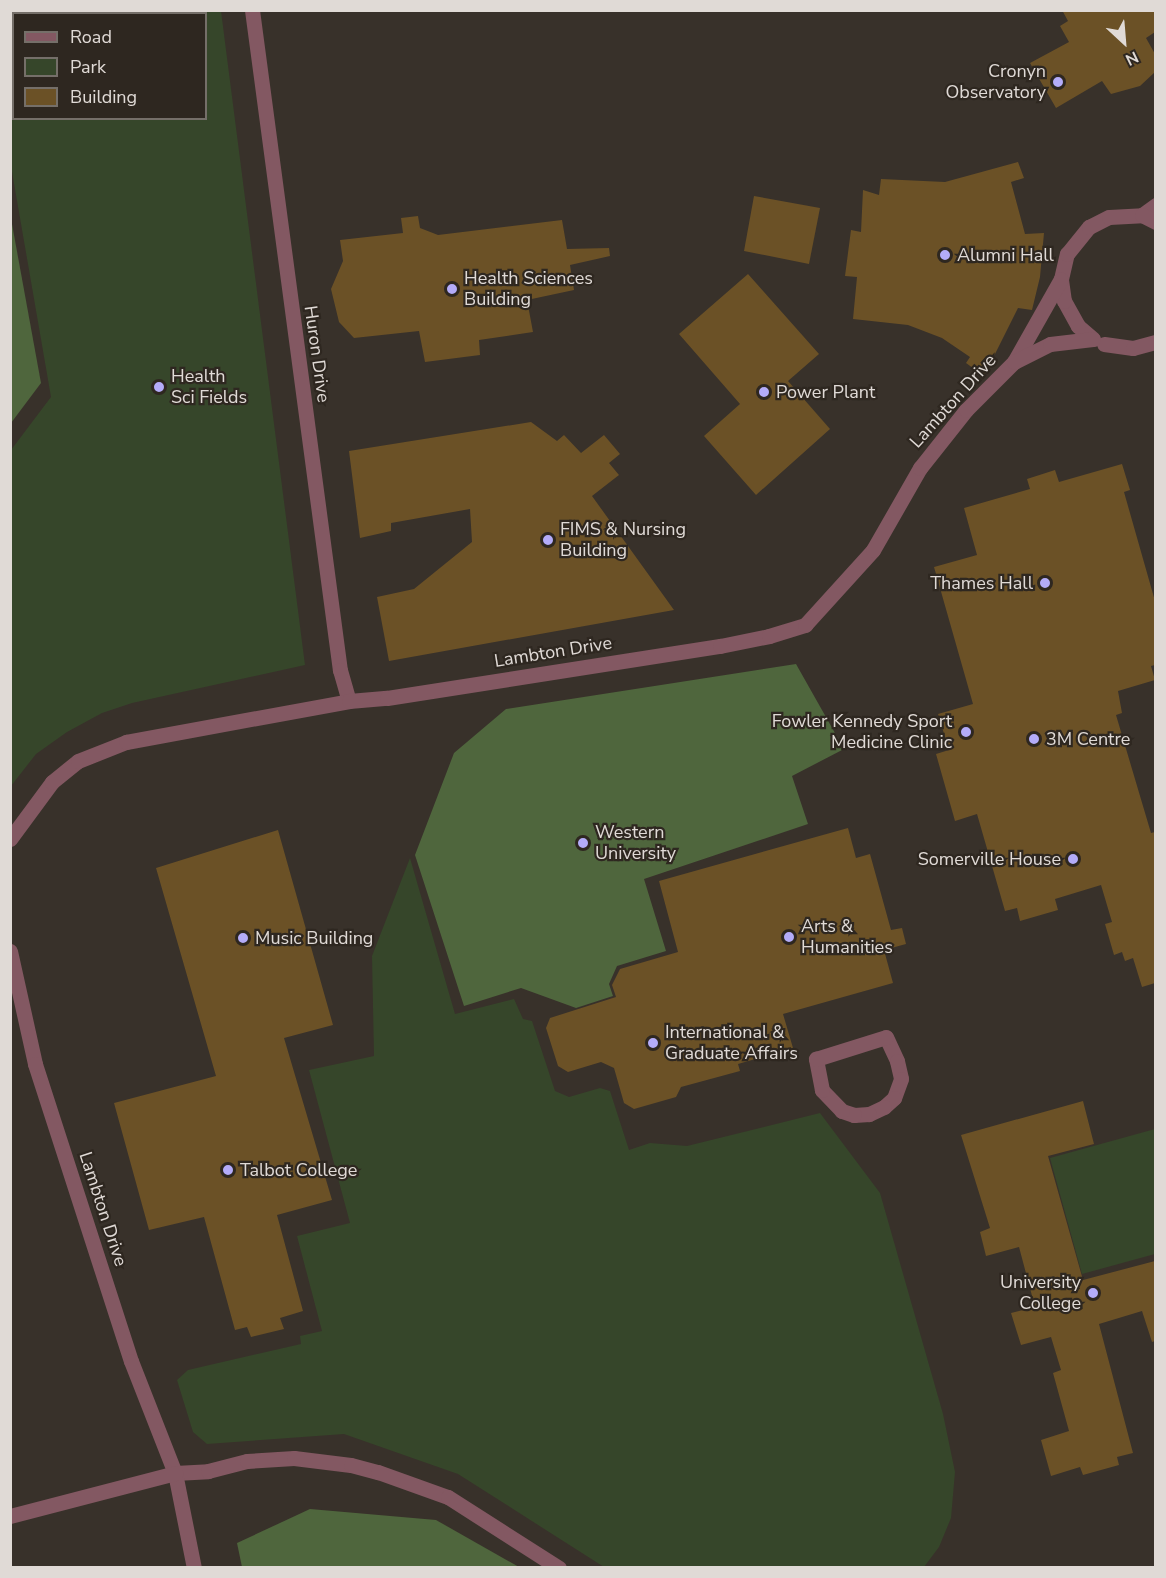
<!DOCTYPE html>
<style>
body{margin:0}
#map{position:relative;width:1166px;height:1578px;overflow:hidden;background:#38312a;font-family:"Nunito Sans",sans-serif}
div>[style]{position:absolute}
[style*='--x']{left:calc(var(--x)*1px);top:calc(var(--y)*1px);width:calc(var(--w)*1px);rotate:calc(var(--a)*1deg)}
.green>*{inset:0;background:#36462a}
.forest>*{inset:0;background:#4f663d}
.building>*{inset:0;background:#6b5126}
.minor>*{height:15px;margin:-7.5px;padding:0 7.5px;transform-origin:7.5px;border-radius:7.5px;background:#835862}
.tertiary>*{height:15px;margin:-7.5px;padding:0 7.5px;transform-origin:7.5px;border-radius:7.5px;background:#835862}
.dots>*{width:16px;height:16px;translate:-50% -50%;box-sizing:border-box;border:3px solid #2e2720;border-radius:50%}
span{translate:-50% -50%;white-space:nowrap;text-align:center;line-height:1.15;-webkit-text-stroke:4.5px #2e2720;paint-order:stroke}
.poi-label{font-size:18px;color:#e0dad6}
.right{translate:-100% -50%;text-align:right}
.left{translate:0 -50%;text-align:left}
.street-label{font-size:18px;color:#e0dad6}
.frame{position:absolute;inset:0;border:12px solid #e0dad6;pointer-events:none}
.legend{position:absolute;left:12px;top:12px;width:195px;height:108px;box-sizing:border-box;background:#2e2720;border:2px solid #756f69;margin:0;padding:8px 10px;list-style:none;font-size:18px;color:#e0dad6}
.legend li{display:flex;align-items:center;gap:12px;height:30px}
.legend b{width:30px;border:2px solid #756f69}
.north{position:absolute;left:1094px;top:12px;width:60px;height:60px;-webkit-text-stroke:4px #2e2720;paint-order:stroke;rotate:154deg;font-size:16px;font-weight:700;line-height:24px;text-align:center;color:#e0dad6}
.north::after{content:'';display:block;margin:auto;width:21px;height:27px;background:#e0dad6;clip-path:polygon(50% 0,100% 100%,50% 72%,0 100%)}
</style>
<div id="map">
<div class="green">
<div style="clip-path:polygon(evenodd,10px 11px,221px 11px,305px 665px,132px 703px,102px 713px,67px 732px,36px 754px,11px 786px,11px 450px,51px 397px,11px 166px,10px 11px,14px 14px,206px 14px,206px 118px,14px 118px,14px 14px)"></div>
<div style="clip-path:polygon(410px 858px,455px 1014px,514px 999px,523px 1019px,532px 1021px,555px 1091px,569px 1097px,600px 1088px,610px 1091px,629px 1150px,650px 1143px,687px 1146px,820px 1113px,880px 1193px,943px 1414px,955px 1472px,951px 1518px,939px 1547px,924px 1567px,604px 1567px,458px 1474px,344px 1434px,207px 1444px,193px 1432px,177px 1380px,188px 1370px,301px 1344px,300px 1336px,322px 1331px,297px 1236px,350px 1223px,309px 1070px,374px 1056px,372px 956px)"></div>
<div style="clip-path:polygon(1155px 1129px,1155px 1254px,1082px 1274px,1050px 1158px)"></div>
</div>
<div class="forest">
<div style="clip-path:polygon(10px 213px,41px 383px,11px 423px,10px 423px)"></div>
<div style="clip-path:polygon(796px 664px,844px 749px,792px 776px,808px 824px,644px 879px,666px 951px,617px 966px,609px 984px,613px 996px,576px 1008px,521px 988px,464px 1006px,415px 855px,454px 753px,506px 709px)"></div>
<div style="clip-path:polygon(310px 1509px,436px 1520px,519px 1567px,242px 1567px,237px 1543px)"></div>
</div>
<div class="building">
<div style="clip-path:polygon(1062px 10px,1155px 10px,1155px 32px,1146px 38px,1155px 54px,1155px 72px,1140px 86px,1111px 94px,1102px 81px,1056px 108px,1030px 63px,1069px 42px,1060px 26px,1068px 21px)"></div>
<div style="clip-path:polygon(1018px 162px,1024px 178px,1011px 182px,1025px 234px,1044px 233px,1040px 277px,1032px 310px,1018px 308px,984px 376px,966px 363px,970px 357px,942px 338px,908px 325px,853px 319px,857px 277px,845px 276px,851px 230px,861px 232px,863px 190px,879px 195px,881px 179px,945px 182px)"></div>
<div style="clip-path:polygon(754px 196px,820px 208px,809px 264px,744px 251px)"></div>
<div style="clip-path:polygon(418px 216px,420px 228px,438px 235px,562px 220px,567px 249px,609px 248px,610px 256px,570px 265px,574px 290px,527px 300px,533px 332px,479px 340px,480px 355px,425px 362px,419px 331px,354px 338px,339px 322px,331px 289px,343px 261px,340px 240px,403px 233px,401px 218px)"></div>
<div style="clip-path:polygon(748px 274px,819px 354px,788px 381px,830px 429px,756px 495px,704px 436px,740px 404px,679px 334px)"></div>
<div style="clip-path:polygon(531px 422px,557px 441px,564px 435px,581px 453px,604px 435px,620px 454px,609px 463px,619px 475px,592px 496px,674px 610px,389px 661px,377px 597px,414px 589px,472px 542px,470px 509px,391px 523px,391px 531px,360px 538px,349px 451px)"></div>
<div style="clip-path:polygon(1122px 464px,1130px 490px,1124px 492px,1155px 601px,1155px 665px,1151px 666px,1155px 680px,1118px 691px,1122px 713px,1116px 715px,1151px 833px,1155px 832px,1155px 983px,1142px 987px,1133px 958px,1125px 961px,1122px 952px,1114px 955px,1105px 924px,1112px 922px,1101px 885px,1055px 899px,1058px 910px,1020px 921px,1017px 908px,1005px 911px,977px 814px,955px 821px,936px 754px,949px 750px,938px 714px,973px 704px,934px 567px,977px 555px,964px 508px,1030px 489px,1027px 479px,1055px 470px,1059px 482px)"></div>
<div style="clip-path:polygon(848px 828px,856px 858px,870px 854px,891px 930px,902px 928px,906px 944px,884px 950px,893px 983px,783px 1014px,793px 1048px,738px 1064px,740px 1071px,681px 1087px,676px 1097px,634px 1109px,624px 1103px,614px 1068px,601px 1062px,568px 1072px,558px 1066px,546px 1028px,550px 1018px,616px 997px,612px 985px,620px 969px,678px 952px,659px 881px)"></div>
<div style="clip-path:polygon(278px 830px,333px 1025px,284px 1038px,332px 1200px,277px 1215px,303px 1311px,280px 1318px,284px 1329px,251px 1337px,247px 1327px,235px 1330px,204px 1217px,149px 1230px,114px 1103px,216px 1076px,156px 868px)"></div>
<div style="clip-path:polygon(1083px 1101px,1094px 1144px,1048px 1156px,1083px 1280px,1155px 1261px,1155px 1341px,1152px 1342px,1142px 1311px,1099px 1324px,1133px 1453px,1117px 1457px,1119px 1465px,1083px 1475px,1080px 1467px,1051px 1476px,1041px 1440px,1069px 1431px,1053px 1373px,1061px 1370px,1051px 1337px,1021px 1345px,1011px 1313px,1035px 1307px,1019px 1247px,986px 1256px,980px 1232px,990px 1228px,961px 1135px)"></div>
</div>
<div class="minor">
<div style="--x:886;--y:1037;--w:26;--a:65"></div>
<div style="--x:897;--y:1061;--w:18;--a:77"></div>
<div style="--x:901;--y:1079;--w:20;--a:110"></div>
<div style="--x:894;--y:1098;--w:13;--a:138"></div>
<div style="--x:884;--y:1107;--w:17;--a:155"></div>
<div style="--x:869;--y:1114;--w:15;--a:176"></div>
<div style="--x:854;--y:1115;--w:13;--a:-162"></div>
<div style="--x:842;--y:1111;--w:29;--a:-134"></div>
<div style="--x:822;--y:1090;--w:32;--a:-101"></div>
<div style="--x:816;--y:1059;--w:73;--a:-17.4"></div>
<div style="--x:175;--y:1473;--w:33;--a:-3"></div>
<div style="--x:208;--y:1471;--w:40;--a:-14.4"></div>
<div style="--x:247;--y:1461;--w:47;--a:-3.7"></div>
<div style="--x:294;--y:1458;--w:57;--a:7"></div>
<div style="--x:351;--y:1465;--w:28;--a:15"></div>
<div style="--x:378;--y:1472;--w:74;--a:19.7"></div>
<div style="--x:448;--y:1497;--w:132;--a:32.6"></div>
</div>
<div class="tertiary">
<div style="--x:252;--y:10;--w:666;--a:82.41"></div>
<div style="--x:340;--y:670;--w:32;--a:74"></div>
<div style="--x:1142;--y:215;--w:17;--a:-36"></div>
<div style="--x:1093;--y:339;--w:20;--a:-139"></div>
<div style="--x:1078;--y:326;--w:29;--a:-119"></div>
<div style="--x:1064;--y:301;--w:22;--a:-98"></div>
<div style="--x:1061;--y:279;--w:26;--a:-77"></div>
<div style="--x:1067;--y:254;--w:35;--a:-51"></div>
<div style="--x:1089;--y:227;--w:22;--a:-27"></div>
<div style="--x:1109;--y:217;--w:33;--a:-3"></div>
<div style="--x:1142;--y:215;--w:16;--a:27"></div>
<div style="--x:1104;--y:344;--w:29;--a:8"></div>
<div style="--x:1133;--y:348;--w:24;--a:-15"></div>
<div style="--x:1014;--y:362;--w:95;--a:-60.5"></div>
<div style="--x:10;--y:839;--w:71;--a:-53.6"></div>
<div style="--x:52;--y:782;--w:33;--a:-39"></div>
<div style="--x:78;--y:761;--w:52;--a:-21.6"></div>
<div style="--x:126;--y:742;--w:227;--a:-10.4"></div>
<div style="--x:349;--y:701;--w:38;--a:-5"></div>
<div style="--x:387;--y:698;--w:337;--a:-8.9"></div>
<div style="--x:720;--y:646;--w:50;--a:-11.5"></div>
<div style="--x:769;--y:636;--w:38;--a:-17"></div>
<div style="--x:805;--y:625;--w:101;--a:-47.8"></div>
<div style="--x:873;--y:550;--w:95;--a:-60.2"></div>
<div style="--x:920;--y:468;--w:74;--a:-51.6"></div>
<div style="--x:966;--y:410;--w:68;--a:-45"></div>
<div style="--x:1014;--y:362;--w:40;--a:-26.6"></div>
<div style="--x:1050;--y:344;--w:43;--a:-6.6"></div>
<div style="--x:10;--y:951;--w:116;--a:77.5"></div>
<div style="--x:35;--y:1064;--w:312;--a:72.1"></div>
<div style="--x:131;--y:1361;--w:120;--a:68.6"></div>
<div style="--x:175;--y:1473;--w:97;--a:78.7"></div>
<div style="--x:10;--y:1516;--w:171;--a:-14.6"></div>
</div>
<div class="dots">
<div style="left:1058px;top:82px;background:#b4acf9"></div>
<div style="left:945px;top:255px;background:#b4acf9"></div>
<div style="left:452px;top:289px;background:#b4acf9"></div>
<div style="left:159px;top:387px;background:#b4acf9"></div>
<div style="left:764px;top:392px;background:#b4acf9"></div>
<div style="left:548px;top:540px;background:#b4acf9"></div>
<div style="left:1045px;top:583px;background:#b4acf9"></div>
<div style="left:966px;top:732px;background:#b4acf9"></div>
<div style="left:1034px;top:739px;background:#b4acf9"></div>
<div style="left:583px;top:843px;background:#b4acf9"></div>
<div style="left:1073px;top:859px;background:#b4acf9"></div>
<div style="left:789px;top:937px;background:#b4acf9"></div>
<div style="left:243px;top:938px;background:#b4acf9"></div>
<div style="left:653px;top:1043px;background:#b4acf9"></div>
<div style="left:228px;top:1170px;background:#b4acf9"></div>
<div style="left:1093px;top:1293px;background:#b4acf9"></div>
</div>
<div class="poi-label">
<span class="right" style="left:1046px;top:82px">Cronyn<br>Observatory</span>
<span class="left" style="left:957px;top:255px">Alumni Hall</span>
<span class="left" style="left:464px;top:289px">Health Sciences<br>Building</span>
<span class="left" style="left:171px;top:387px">Health<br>Sci Fields</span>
<span class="left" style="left:776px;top:392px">Power Plant</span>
<span class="left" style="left:560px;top:540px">FIMS &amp; Nursing<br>Building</span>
<span class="right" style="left:1033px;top:583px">Thames Hall</span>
<span class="right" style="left:952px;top:732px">Fowler Kennedy Sport<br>Medicine Clinic</span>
<span class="left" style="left:1046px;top:739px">3M Centre</span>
<span class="left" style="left:595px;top:843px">Western<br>University</span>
<span class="right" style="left:1061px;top:859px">Somerville House</span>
<span class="left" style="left:801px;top:937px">Arts &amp;<br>Humanities</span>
<span class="left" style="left:255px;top:938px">Music Building</span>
<span class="left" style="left:665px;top:1043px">International &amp;<br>Graduate Affairs</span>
<span class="left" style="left:240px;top:1170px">Talbot College</span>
<span class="right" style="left:1081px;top:1293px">University<br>College</span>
</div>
<div class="street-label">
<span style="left:317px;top:354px;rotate:82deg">Huron Drive</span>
<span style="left:953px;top:401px;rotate:-48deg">Lambton Drive</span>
<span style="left:553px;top:652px;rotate:-9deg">Lambton Drive</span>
<span style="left:103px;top:1209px;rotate:72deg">Lambton Drive</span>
</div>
<div class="frame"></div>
<ul class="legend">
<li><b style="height:8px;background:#835862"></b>Road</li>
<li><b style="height:16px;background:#36462a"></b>Park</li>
<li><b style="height:16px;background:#6b5126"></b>Building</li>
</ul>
<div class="north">N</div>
</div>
